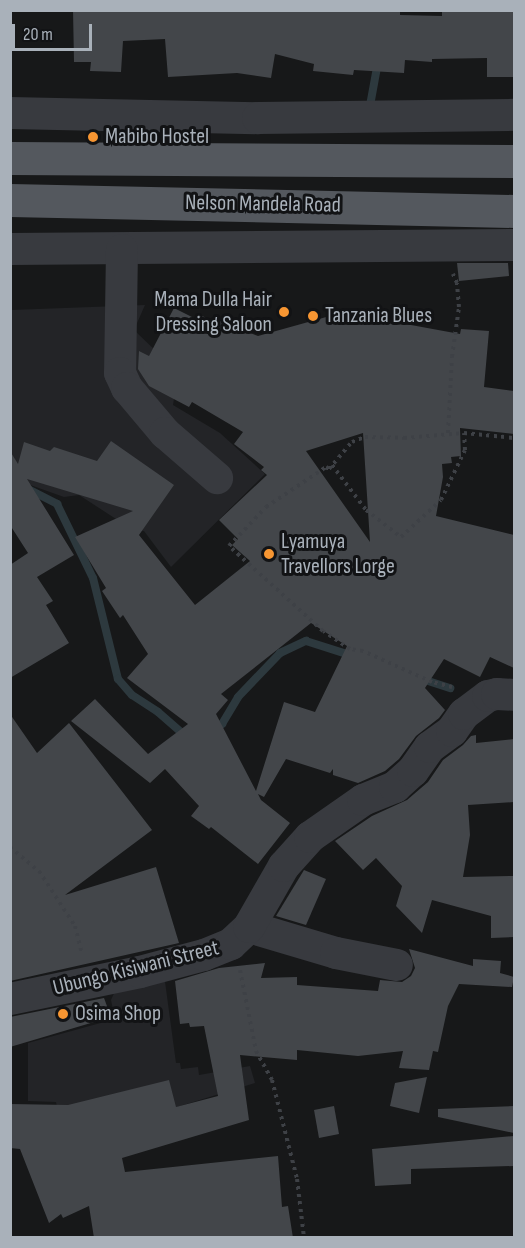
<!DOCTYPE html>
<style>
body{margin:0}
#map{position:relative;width:525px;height:1248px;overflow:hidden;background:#171819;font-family:"Sofia Sans Condensed",sans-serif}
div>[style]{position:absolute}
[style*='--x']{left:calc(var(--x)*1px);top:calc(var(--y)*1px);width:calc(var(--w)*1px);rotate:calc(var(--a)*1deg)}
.built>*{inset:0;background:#232427}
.stream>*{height:8px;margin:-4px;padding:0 4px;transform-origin:4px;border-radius:4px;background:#2d393e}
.building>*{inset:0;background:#43464a}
.path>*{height:4px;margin-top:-2px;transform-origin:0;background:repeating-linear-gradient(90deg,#3e4146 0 3px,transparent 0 7.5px)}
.minor>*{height:32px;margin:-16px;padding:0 16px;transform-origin:16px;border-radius:16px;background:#383a3f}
.major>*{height:33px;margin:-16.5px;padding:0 16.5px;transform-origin:16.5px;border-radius:16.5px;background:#54585e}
.dots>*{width:16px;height:16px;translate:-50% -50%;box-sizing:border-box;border:3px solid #121315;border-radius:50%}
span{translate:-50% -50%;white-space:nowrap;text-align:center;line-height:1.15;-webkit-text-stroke:6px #121315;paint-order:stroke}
.poi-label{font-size:22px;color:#a9b1ba}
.left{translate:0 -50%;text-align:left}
.right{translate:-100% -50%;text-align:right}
.street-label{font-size:22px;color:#a9b1ba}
.frame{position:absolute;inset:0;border:12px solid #a9b1ba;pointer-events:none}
.scale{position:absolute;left:12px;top:24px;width:80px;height:27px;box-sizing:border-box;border:3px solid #a9b1ba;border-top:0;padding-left:8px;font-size:18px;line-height:21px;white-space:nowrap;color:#a9b1ba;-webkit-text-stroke:4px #121315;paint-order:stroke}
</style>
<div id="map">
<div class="built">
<div style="clip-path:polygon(145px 305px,134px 330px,158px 353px,179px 367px,173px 405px,220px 433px,265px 474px,171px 567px,144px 531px,133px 530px,79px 495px,64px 497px,19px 481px,11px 475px,11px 310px)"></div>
<div style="clip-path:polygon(164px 974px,176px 1063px,180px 1063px,181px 1069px,198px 1067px,199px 1075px,250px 1066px,255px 1083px,86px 1135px,60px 1123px,56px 1102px,28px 1101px,28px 1043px,115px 1019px,111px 1000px,118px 984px)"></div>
</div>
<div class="stream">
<div style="--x:369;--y:111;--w:50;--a:-79.6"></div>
<div style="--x:28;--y:489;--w:33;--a:27"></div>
<div style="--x:57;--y:504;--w:82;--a:64.1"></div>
<div style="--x:93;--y:578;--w:104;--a:76.1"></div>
<div style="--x:118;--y:679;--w:21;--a:49"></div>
<div style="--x:132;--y:695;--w:31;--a:33"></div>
<div style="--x:158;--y:712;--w:33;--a:41"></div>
<div style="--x:183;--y:734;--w:6;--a:-9"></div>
<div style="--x:419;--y:678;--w:33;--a:18"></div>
<div style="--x:211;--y:728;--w:12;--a:-20"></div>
<div style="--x:222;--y:724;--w:31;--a:-59"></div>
<div style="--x:238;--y:697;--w:61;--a:-46.3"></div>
<div style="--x:280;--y:653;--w:29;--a:-25"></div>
<div style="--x:306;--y:641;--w:49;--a:17.7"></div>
</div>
<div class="building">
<div style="clip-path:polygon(73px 10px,400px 10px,400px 15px,442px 16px,442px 10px,514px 10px,514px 77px,487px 77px,487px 58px,432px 59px,432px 62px,405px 60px,404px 73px,354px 70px,353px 75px,313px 71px,314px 64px,275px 54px,271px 78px,237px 73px,168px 77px,165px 39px,123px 41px,121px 72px,90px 71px,91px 62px,74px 62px)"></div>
<div style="clip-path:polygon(457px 263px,508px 263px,509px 276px,459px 281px)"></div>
<div style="clip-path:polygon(evenodd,174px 308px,196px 319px,199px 314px,211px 321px,213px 318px,258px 336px,337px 314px,337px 320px,411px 325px,460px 334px,461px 329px,489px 331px,484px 387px,514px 391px,514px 434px,460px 428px,461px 456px,451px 457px,452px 463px,442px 464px,443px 477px,436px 516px,514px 535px,514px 668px,490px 657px,480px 677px,444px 659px,425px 688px,445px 710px,439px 718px,416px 736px,399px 759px,385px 771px,358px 783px,333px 775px,333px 769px,330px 773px,286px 759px,264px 797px,258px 794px,261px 800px,290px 823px,258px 864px,211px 827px,209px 829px,191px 816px,199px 806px,165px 769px,150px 783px,71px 721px,95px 699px,148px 754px,188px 724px,127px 678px,148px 654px,123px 615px,120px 618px,102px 591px,106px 588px,75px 537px,133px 511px,27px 479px,74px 555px,37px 577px,53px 601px,46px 605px,69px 643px,10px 678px,10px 565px,28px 553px,10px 525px,10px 451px,18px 464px,24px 442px,50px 451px,54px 447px,97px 461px,111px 441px,174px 485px,139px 535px,195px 605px,250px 561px,232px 545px,238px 539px,219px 520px,267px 475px,261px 470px,264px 467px,234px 444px,243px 432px,192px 402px,189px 407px,149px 386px,138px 369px,139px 351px,149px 356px,174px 308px,363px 433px,370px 542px,306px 451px,363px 433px,174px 308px,311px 623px,347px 646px,315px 712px,284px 702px,256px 791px,216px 714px,228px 700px,221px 694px,311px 623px)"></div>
<div style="clip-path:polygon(10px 714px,37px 753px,69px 723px,152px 830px,65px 895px,156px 867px,179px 943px,10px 981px)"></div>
<div style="clip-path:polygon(476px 735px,476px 743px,514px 739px,514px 802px,468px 805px,470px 835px,463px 877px,514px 876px,514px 937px,491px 938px,491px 916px,432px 900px,422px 933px,396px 906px,402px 886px,376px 858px,363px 870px,335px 841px,372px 816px,407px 800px,428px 782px,443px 760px,463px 745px,471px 736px)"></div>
<div style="clip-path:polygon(304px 870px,326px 879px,306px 925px,276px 916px)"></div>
<div style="clip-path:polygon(409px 949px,473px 966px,473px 959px,501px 961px,500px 973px,514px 977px,512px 987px,459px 984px,448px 1006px,438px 1052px,433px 1051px,429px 1070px,399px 1068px,403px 1051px,358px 1056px,297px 1050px,297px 1060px,240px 1055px,249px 1120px,122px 1158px,125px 1172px,278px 1156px,282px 1207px,288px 1206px,293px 1238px,94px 1238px,89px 1206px,63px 1218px,61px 1214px,49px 1223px,20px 1149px,10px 1148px,10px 1104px,68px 1105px,169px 1080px,176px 1107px,218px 1096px,204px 1026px,190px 1027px,189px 1023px,180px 1024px,175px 981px,219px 968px,265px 963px,261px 978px,297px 977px,297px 985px,378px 991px,380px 980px,402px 982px,411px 976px,415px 968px)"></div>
<div style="clip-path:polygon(104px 998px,111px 1017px,10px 1047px,10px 1017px)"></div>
<div style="clip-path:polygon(427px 1077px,419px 1113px,390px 1106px,395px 1083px)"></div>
<div style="clip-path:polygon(334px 1106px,339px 1134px,319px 1138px,314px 1110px)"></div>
<div style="clip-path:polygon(514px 1106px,514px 1133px,438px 1117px,438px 1109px)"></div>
<div style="clip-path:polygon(514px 1136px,514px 1166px,411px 1169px,411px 1184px,375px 1186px,372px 1149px)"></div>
</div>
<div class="path">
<div style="--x:448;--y:433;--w:76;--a:-87"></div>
<div style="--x:452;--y:357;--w:50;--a:-82"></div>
<div style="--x:459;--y:307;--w:24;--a:-95"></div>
<div style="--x:457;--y:283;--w:10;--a:-114"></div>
<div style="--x:332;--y:465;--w:56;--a:52.9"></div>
<div style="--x:366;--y:510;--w:44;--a:37.6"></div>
<div style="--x:401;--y:537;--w:54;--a:-42.8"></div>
<div style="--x:441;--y:500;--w:55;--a:-64.4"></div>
<div style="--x:465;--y:450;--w:17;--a:-93"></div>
<div style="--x:452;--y:687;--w:21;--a:-166"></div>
<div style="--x:432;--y:682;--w:76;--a:-155.8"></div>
<div style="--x:363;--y:651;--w:13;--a:-171"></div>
<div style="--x:350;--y:649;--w:32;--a:-146"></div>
<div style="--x:323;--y:631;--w:127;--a:-137.9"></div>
<div style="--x:229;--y:546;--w:54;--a:-46.5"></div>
<div style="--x:266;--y:507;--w:72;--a:-33.7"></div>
<div style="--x:326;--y:467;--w:4;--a:34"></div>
<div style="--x:329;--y:469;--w:35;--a:-50"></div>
<div style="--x:352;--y:442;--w:14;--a:-21"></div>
<div style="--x:365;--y:437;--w:39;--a:1"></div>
<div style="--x:404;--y:438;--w:60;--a:-4.8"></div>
<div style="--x:464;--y:433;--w:50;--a:5.7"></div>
<div style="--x:10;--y:847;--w:38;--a:40"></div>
<div style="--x:39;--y:871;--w:66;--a:56.8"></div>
<div style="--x:75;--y:926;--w:29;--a:76"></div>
<div style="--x:240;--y:970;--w:83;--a:78.8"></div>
<div style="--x:256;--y:1051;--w:33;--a:61"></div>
<div style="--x:272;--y:1080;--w:102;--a:75.8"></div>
<div style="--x:297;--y:1179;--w:59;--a:83.2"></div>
</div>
<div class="minor">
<div style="--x:10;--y:113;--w:248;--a:1.2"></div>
<div style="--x:258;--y:118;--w:256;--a:-0.7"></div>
<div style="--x:10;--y:249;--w:504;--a:-0.45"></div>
<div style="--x:122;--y:250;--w:123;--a:90.9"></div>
<div style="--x:120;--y:373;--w:17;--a:65"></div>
<div style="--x:127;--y:388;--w:59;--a:49.8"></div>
<div style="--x:165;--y:433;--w:69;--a:40.9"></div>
<div style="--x:249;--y:927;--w:91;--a:16.6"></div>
<div style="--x:336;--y:953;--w:62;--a:11.1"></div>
<div style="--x:10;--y:999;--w:133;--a:-11.7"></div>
<div style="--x:140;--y:972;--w:66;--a:-14.9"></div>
<div style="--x:204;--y:955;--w:29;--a:-22"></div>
<div style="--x:231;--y:944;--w:25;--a:-43"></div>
<div style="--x:249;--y:927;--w:70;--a:-60.2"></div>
<div style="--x:284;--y:866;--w:39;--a:-48"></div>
<div style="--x:310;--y:837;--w:65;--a:-34.9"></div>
<div style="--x:363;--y:800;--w:35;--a:-22"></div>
<div style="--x:395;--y:787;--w:24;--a:-42"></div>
<div style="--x:413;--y:771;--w:29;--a:-55"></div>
<div style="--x:430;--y:747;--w:27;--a:-36"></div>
<div style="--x:452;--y:731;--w:21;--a:-55"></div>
<div style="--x:464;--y:714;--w:30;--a:-37"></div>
<div style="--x:488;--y:696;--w:9;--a:-13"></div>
<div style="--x:497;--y:694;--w:17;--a:3"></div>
</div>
<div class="major">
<div style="--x:10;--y:158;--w:504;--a:0.34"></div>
<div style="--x:10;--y:200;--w:504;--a:1.25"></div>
</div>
<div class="dots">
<div style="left:93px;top:137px;background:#f79632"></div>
<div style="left:284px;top:312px;background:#f79632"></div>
<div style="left:313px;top:316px;background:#f79632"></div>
<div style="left:269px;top:554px;background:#f79632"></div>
<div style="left:63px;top:1014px;background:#f79632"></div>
</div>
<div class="poi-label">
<span class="left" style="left:105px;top:137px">Mabibo Hostel</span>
<span class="right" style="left:272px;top:312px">Mama Dulla Hair<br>Dressing Saloon</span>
<span class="left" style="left:325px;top:316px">Tanzania Blues</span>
<span class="left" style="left:281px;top:554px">Lyamuya<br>Travellors Lorge</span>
<span class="left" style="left:75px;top:1014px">Osima Shop</span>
</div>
<div class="street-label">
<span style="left:263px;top:204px;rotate:1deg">Nelson Mandela Road</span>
<span style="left:136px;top:968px;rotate:-14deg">Ubungo Kisiwani Street</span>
</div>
<div class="frame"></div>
<div class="scale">20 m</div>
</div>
